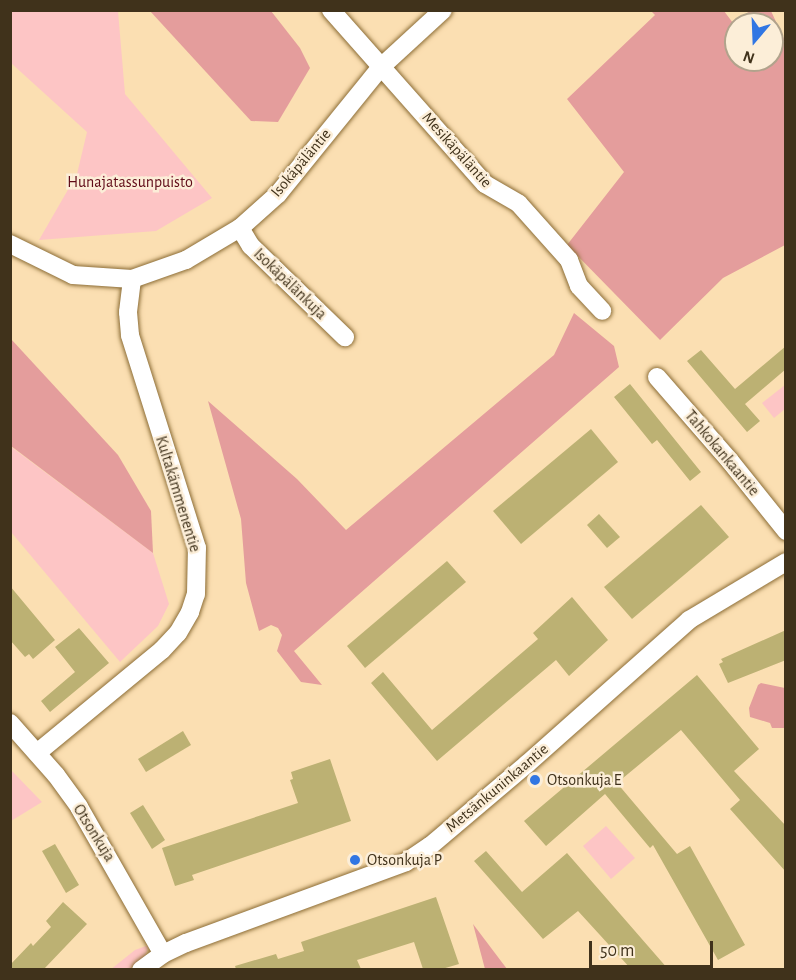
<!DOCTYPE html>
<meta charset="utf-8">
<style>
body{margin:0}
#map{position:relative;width:796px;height:980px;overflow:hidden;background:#fbdfb2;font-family:"Alegreya Sans",sans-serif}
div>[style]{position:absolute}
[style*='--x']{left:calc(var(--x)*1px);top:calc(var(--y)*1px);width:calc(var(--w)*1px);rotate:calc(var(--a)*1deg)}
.green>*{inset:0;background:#fdc5c5}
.forest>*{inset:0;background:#e49d9c}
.building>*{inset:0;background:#bcb173}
.roads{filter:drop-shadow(0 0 2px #8c6d36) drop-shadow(0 0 2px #8c6d36)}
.minor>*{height:18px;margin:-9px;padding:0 9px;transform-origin:9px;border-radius:9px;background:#fff}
.dots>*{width:16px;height:16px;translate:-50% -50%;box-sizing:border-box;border:3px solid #fceed8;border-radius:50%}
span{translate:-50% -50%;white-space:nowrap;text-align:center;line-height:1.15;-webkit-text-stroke:5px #fceed8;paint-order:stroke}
.street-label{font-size:16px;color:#40321b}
.park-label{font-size:16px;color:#600b18}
.poi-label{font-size:16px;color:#40321b}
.left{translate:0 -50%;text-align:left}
.frame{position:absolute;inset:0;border:12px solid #40321b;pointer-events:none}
.north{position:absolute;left:724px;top:12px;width:60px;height:60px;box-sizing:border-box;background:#fceed8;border:2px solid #b1a38c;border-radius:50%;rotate:199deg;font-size:16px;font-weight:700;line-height:24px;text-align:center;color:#40321b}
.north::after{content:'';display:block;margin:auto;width:21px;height:27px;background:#3176e3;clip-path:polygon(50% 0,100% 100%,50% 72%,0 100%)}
.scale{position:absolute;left:589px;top:941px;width:124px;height:27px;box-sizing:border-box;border:3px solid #40321b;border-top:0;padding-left:8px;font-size:18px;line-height:21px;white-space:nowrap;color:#40321b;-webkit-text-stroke:4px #fceed8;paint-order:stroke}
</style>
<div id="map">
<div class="green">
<div style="clip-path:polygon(10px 11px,118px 11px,125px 94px,212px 198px,156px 231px,39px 240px,77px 174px,87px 132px,11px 63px)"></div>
<div style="clip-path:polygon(785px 385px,785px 409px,774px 418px,762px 403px)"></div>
<div style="clip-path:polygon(10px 446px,153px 553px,169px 604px,158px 626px,120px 662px,11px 532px)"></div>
<div style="clip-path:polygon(10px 769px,42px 802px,11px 821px,10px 821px)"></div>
<div style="clip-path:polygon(606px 826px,635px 858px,611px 879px,583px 846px)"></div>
<div style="clip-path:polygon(149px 945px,145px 957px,129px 969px,110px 970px,135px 950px)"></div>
</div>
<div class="forest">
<div style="clip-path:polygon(150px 11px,271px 11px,300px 48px,310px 68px,278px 122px,251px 121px)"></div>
<div style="clip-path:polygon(evenodd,651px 11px,724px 11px,733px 23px,750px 11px,771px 11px,785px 41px,785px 245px,723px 278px,660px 340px,567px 245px,624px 172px,567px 99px,655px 15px,651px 11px,736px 24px,772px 24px,772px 60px,736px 60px,736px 24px)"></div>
<div style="clip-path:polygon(574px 313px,614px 346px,619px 367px,294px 651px,322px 685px,301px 682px,277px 651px,282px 635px,278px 628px,271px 625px,259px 631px,246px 583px,241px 519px,208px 401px,297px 479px,346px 530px,554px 355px)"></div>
<div style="clip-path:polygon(11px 339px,118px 455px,151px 511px,153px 553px,11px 446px)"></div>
<div style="clip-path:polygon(761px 683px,785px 688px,785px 728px,772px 728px,770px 723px,750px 717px,749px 708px,758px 685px)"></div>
<div style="clip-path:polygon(473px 924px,507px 969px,485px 969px)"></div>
</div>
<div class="building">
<div style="clip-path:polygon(786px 346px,786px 369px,745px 404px,760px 421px,747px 432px,687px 361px,701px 350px,735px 389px)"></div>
<div style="clip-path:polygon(630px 384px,701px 472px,690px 481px,657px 440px,652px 444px,614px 397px)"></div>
<div style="clip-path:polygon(591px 429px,618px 462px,521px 544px,493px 511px)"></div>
<div style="clip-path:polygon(701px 505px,729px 537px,632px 619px,604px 587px)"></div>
<div style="clip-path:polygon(599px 514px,620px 537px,607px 548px,587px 525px)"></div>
<div style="clip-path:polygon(447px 561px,466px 582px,365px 668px,347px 646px)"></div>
<div style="clip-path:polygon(10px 586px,55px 640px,33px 659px,29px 654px,25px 657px,10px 640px)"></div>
<div style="clip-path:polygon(572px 597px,608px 640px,569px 676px,556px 660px,437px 761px,371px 683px,383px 672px,432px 730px,538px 639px,533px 633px)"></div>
<div style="clip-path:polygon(79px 628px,109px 663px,50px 712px,41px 701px,75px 672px,55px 647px)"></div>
<div style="clip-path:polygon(786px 630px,786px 660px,728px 683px,719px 664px,723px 662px,721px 659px)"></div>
<div style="clip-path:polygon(697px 675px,759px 749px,734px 771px,786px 826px,786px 872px,730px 809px,740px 800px,681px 730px,617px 783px,677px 854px,690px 846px,745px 945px,718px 960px,653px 845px,650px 848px,605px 794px,546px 846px,524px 821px)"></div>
<div style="clip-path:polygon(183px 731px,191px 745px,146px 772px,138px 759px)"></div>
<div style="clip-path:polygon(330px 759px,351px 821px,192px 875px,194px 880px,175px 886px,162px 848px,298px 803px,290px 780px,293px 779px,291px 772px)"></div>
<div style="clip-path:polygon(143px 805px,165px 840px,152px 849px,130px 813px)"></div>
<div style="clip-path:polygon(55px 844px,79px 885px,66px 893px,42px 851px)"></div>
<div style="clip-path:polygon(486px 851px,522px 892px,567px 853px,668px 969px,631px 969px,578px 911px,543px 939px,474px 861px)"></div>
<div style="clip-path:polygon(436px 897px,459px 964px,442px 969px,423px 969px,414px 942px,357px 960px,361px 969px,236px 969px,235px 966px,276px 954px,278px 959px,304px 951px,301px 942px)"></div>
<div style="clip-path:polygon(63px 902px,87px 924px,44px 969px,10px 969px,10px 965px,31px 943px,33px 946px,51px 927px,46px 921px)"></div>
</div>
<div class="roads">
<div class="minor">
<div style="--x:331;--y:10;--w:232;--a:48.5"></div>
<div style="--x:485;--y:184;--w:39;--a:30"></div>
<div style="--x:519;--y:204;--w:75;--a:48.2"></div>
<div style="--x:569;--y:260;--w:28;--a:69"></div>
<div style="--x:579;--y:286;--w:34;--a:47"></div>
<div style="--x:240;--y:228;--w:21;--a:59"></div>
<div style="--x:251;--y:246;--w:131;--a:44.1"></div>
<div style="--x:10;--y:244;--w:70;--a:26.2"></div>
<div style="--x:73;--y:275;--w:59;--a:3.9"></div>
<div style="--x:132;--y:279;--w:57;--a:-19.4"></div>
<div style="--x:186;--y:260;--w:63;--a:-30.7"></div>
<div style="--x:240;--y:228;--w:51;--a:-41.8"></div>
<div style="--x:278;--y:194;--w:164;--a:-51"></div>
<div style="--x:381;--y:67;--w:84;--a:-42.6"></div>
<div style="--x:657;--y:377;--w:111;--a:49"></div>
<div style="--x:730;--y:461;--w:90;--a:51.3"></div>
<div style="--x:10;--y:723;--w:69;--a:48.5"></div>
<div style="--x:56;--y:775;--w:39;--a:54"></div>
<div style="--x:79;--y:807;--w:169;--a:60.3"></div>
<div style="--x:37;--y:753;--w:162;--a:-39.5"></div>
<div style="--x:162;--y:650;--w:23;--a:-47"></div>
<div style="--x:178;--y:633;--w:24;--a:-60"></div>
<div style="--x:190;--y:612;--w:19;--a:-72"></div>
<div style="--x:196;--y:594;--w:46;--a:-88.8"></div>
<div style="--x:197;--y:548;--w:223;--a:-107.5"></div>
<div style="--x:130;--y:335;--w:23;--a:-95"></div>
<div style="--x:128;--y:312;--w:33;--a:-83"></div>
<div style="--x:141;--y:970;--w:27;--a:-36"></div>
<div style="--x:163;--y:954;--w:25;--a:-26"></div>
<div style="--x:186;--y:943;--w:234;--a:-20.2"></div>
<div style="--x:406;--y:862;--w:29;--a:-34"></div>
<div style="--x:430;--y:846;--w:127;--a:-40.2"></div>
<div style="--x:527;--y:764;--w:217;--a:-41.6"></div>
<div style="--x:689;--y:620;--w:113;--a:-30.9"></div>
</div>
</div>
<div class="dots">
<div style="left:535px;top:780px;background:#3176e3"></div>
<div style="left:355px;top:860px;background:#3176e3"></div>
</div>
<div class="street-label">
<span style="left:457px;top:150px;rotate:48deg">Mesikäpäläntie</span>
<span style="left:301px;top:163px;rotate:-50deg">Isokäpäläntie</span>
<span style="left:290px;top:284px;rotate:44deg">Isokäpälänkuja</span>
<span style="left:722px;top:453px;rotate:50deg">Tahkokankaantie</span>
<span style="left:178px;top:494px;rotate:73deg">Kultakämmenentie</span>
<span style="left:497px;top:788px;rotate:-40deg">Metsänkuninkaantie</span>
<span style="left:94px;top:833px;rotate:58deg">Otsonkuja</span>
</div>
<div class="park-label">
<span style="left:130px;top:182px">Hunajatassunpuisto</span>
</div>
<div class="poi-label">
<span class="left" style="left:547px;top:780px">Otsonkuja E</span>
<span class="left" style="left:367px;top:860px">Otsonkuja P</span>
</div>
<div class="frame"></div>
<div class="north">N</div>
<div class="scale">50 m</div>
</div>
